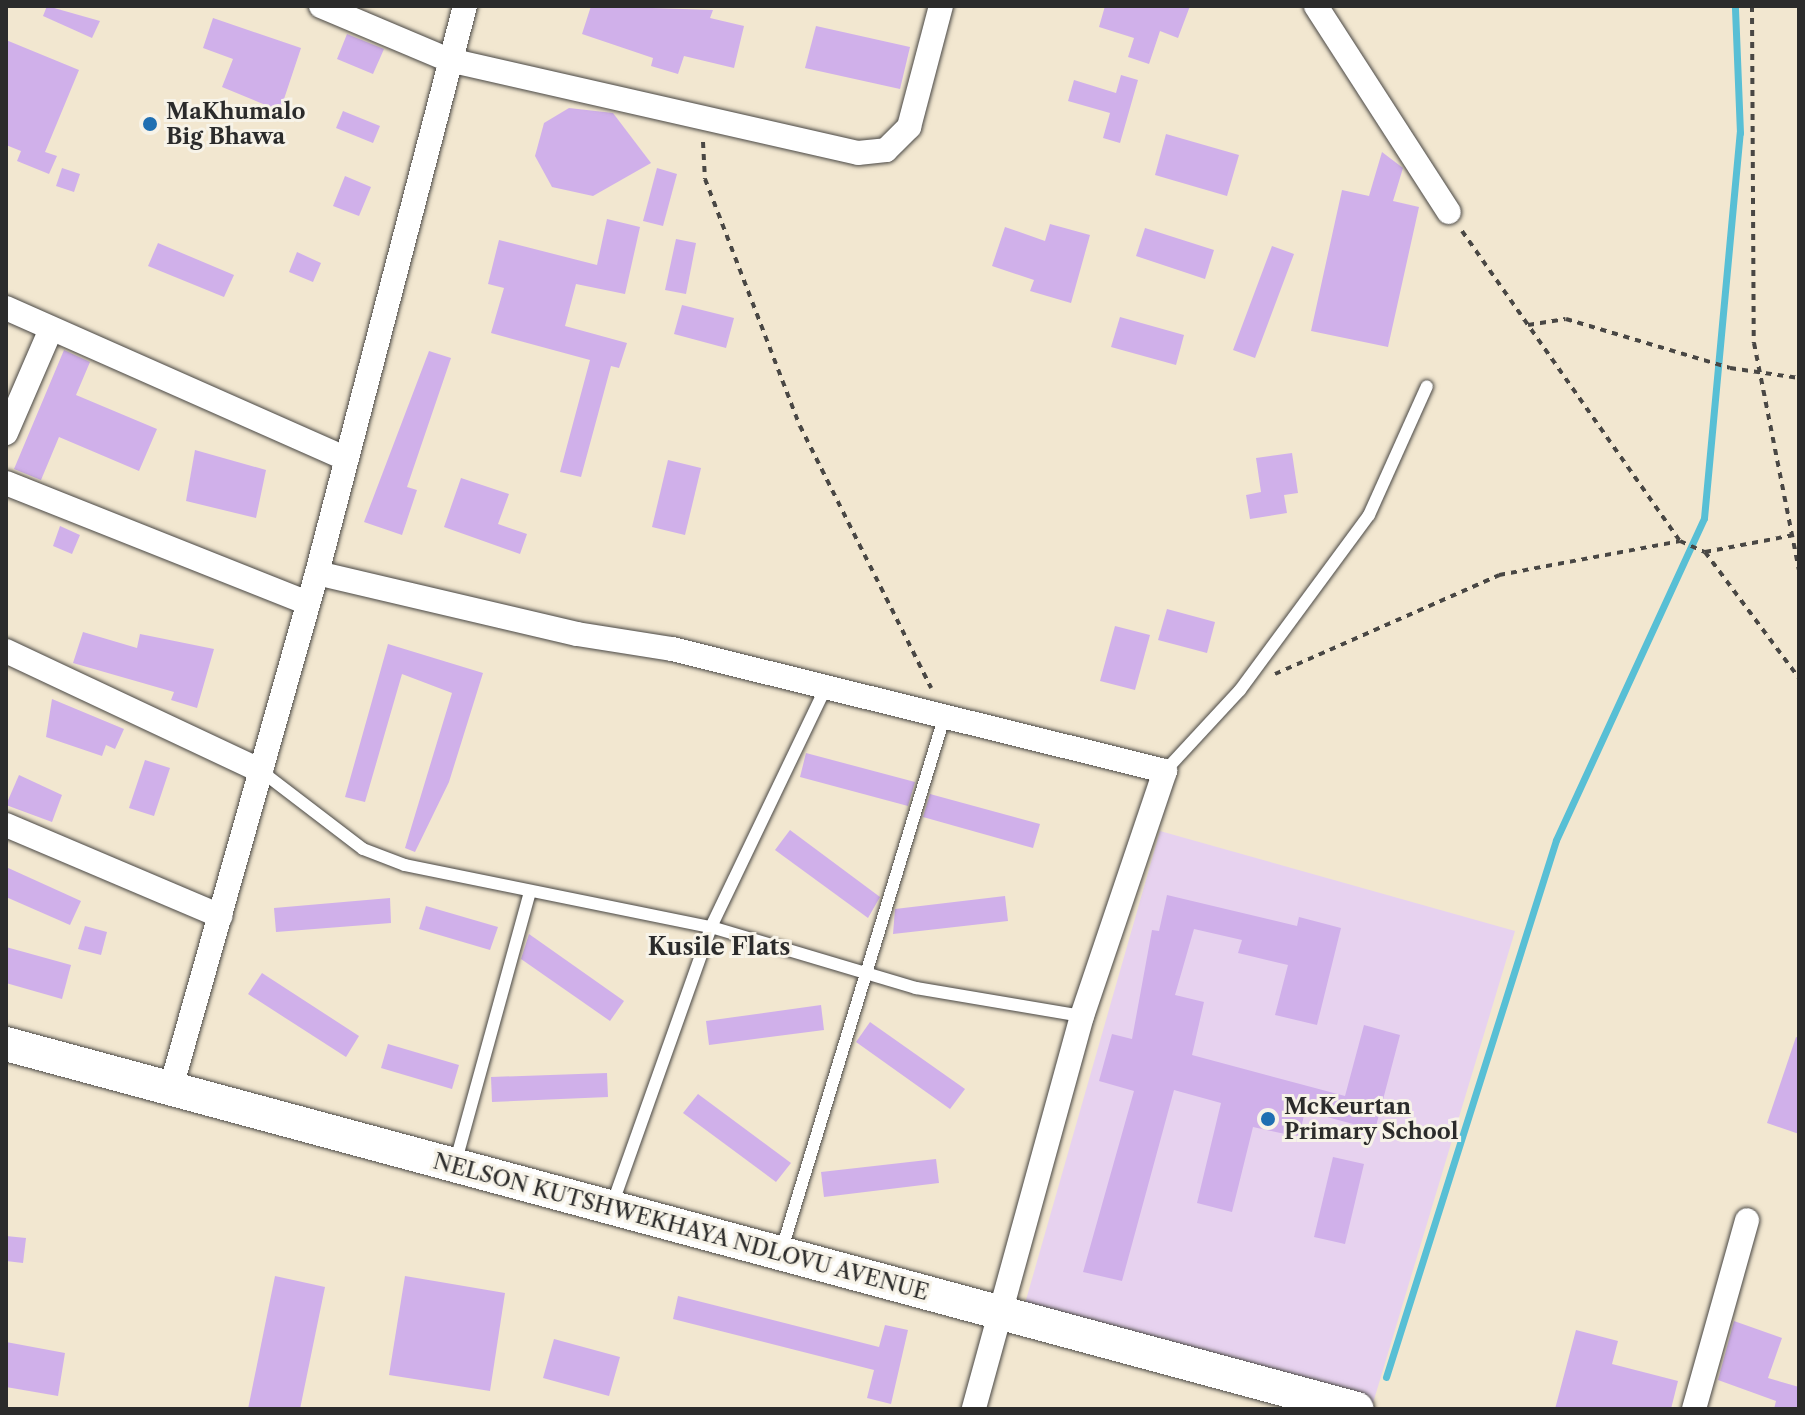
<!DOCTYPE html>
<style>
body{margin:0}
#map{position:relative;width:1805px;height:1415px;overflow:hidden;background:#f2e7d0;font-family:"Libre Caslon Text",serif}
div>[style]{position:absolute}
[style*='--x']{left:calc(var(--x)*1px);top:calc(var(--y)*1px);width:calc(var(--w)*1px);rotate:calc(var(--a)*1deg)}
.built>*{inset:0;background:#e7d2ef}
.stream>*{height:7px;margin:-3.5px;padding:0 3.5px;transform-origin:3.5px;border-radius:3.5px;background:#58bfd5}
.building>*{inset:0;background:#d0b0ea}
.path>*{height:4px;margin-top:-2px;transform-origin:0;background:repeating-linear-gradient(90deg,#494744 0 6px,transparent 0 12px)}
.roads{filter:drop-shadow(0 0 2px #494744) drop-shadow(0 0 2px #494744)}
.lane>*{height:12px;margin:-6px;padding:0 6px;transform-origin:6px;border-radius:6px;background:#fff}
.street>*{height:24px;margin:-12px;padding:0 12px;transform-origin:12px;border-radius:12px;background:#fff}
.secondary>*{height:34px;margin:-17px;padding:0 17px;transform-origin:17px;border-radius:17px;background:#fff}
.dots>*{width:22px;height:22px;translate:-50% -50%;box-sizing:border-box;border:4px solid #f7f3e8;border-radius:50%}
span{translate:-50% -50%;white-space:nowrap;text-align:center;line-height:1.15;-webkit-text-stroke:6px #f7f3e8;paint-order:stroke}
.poi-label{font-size:22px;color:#2b2b2b;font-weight:700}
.left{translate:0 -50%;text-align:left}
.street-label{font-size:22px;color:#2b2b2b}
.neighbourhood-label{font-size:24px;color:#2b2b2b;font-weight:700}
.frame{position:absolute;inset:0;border:8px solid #2b2b2b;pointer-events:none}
</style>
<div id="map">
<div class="built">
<div style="clip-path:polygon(1160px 831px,1515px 931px,1373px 1403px,1024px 1307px)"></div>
</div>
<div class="stream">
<div style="--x:1386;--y:1377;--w:563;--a:-72.43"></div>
<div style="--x:1556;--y:840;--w:354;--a:-65.3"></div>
<div style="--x:1704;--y:518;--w:387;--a:-84.7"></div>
<div style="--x:1740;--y:133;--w:127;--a:-92.3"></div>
</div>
<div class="building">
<div style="clip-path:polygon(47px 6px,100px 21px,92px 38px,43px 16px)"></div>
<div style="clip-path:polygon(591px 6px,713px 10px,710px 18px,744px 26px,734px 68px,684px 56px,678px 74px,651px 66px,653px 58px,582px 34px)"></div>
<div style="clip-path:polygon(1105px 6px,1190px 6px,1178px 38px,1160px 31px,1149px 64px,1128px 57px,1134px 38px,1099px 27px)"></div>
<div style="clip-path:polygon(213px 18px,301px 48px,280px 111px,222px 87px,233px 59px,203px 48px)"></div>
<div style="clip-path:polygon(816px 26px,910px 47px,900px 89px,805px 68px)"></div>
<div style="clip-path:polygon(347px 34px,384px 49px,373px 74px,337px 59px)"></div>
<div style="clip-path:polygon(6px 40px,79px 70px,45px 152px,57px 156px,49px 174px,17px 161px,21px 151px,6px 145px)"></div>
<div style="clip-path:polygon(1121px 75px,1138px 80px,1120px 143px,1103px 138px,1110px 113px,1068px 101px,1074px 80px,1116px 93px)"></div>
<div style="clip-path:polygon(569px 108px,613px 113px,651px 163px,593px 196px,552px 187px,535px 156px,544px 123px)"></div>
<div style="clip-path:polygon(343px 111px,380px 126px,373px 143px,336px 128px)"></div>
<div style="clip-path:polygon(1166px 134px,1239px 155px,1227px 196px,1155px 175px)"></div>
<div style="clip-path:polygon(1382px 152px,1403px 168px,1393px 201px,1419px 207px,1388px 347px,1311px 331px,1342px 190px,1369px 196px)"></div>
<div style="clip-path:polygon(62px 168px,80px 174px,74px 192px,56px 186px)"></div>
<div style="clip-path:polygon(657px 168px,677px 174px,663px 226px,643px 221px)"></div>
<div style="clip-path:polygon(345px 176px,371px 187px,359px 216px,333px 206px)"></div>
<div style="clip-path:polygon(607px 219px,640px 227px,625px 294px,576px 284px,565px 326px,627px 343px,619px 368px,611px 366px,581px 477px,560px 472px,590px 360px,491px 333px,504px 288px,488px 284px,499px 240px,597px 265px)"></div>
<div style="clip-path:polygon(1050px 224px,1090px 235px,1071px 303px,1030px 291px,1034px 280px,992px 266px,1005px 227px,1045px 241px)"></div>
<div style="clip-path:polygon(1145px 228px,1214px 250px,1205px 279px,1136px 256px)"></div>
<div style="clip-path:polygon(676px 239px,696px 243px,686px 294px,665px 290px)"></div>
<div style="clip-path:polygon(158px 243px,234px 275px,224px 297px,148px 266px)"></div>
<div style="clip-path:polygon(1272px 246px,1294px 254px,1255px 358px,1233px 350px)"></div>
<div style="clip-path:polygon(297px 252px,321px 263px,313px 282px,289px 272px)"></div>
<div style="clip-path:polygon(682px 305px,734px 318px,726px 348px,674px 334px)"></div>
<div style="clip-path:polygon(1120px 317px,1184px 335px,1176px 365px,1111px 347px)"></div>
<div style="clip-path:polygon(64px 350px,90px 362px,76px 395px,157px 429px,139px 471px,59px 437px,41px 480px,14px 469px)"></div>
<div style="clip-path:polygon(429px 351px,451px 358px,407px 487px,417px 490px,402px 535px,364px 522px)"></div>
<div style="clip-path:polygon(195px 450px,266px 470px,256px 518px,186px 501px)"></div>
<div style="clip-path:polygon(1292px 453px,1298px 493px,1284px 495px,1287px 513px,1250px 519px,1246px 495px,1261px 492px,1256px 458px)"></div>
<div style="clip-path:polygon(668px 460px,701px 468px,685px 535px,652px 527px)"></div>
<div style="clip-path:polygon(461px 478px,509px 494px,498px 524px,527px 534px,520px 554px,444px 527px)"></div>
<div style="clip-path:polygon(60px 526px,80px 535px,72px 554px,53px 546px)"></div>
<div style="clip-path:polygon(1167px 609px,1215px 622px,1207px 653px,1158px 640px)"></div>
<div style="clip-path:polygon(1115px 626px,1150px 635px,1135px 690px,1100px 681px)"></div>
<div style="clip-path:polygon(83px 632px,137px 648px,140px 634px,214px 649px,197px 708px,171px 700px,174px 692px,73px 663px)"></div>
<div style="clip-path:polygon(388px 644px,483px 673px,449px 782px,415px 852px,405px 848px,452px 693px,402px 674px,365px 802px,345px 797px)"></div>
<div style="clip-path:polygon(52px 699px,124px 729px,115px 749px,106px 745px,102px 756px,46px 737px)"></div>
<div style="clip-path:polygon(806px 753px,915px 782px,908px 806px,800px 777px)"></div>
<div style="clip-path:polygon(145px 760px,170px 768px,154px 816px,129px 808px)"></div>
<div style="clip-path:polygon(19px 775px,62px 795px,52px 822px,6px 805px)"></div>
<div style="clip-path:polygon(930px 794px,1040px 824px,1033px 848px,923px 817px)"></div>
<div style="clip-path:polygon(790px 830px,880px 897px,868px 918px,775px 850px)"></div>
<div style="clip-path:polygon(6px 867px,81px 901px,70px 925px,6px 897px)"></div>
<div style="clip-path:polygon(1167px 895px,1297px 926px,1299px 917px,1341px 928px,1317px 1025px,1275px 1015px,1288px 965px,1238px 953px,1242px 940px,1194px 929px,1175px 995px,1204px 1002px,1192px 1055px,1345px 1096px,1364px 1025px,1400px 1035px,1375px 1130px,1305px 1111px,1299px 1137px,1253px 1127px,1232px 1212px,1197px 1203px,1221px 1103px,1174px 1090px,1122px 1281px,1083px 1272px,1134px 1091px,1099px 1081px,1112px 1034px,1132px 1039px,1152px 930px,1159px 931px)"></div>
<div style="clip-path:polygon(1005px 896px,1008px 921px,893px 934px,895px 909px)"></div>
<div style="clip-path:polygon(390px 898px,391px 923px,276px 932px,274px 908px)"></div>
<div style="clip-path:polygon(426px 906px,498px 927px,490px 950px,419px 929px)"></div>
<div style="clip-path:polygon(85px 926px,107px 932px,101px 955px,78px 949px)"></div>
<div style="clip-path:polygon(529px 934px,624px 1001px,610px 1021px,521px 959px)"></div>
<div style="clip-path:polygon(6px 947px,71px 965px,62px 999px,6px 983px)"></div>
<div style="clip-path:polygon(262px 973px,359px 1036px,346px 1057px,248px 994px)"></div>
<div style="clip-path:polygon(821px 1005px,824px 1030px,709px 1045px,706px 1021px)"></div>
<div style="clip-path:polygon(870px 1022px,965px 1089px,950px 1109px,856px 1042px)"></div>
<div style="clip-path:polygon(1796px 1037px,1799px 1038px,1799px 1134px,1767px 1123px)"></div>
<div style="clip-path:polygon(388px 1044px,459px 1065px,452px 1089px,381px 1068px)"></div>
<div style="clip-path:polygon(607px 1073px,608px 1097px,492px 1102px,491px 1077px)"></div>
<div style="clip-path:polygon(698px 1094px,791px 1163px,776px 1182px,683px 1113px)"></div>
<div style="clip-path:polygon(1333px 1157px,1364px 1164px,1345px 1244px,1314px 1237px)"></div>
<div style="clip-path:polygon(936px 1159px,939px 1183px,824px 1197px,821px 1172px)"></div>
<div style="clip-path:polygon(6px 1236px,26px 1238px,23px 1263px,6px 1261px)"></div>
<div style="clip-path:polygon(275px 1276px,325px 1287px,300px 1409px,248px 1409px)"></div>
<div style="clip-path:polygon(405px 1276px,505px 1293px,490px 1391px,389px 1375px)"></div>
<div style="clip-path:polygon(678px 1296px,879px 1347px,885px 1325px,908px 1330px,891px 1404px,867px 1398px,874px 1370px,673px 1319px)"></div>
<div style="clip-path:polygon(1734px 1321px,1782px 1338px,1768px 1378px,1799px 1387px,1799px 1409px,1774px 1409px,1776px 1401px,1718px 1380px)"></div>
<div style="clip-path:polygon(1576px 1330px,1618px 1341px,1612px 1364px,1678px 1381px,1671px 1409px,1555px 1409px)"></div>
<div style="clip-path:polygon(554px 1339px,620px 1357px,609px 1396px,543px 1378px)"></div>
<div style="clip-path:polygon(6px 1342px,65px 1353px,58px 1396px,6px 1387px)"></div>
</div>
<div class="path">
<div style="--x:1752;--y:6;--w:337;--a:89.7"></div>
<div style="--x:1754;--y:343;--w:231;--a:78.8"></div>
<div style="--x:703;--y:142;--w:37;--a:87"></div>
<div style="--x:705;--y:179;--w:265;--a:69"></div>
<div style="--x:800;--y:426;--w:293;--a:63.4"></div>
<div style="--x:1462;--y:231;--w:379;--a:54.9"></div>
<div style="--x:1680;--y:541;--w:27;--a:24"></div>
<div style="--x:1705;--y:552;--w:157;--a:53.3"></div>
<div style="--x:1528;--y:325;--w:38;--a:-9"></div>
<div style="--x:1566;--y:319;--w:171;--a:16.6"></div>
<div style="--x:1730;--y:368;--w:70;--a:8.2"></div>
<div style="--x:1705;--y:552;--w:96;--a:-10.8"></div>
<div style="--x:1275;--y:674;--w:245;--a:-23.8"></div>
<div style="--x:1499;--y:575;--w:184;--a:-10.6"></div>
</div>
<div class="roads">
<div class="lane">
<div style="--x:261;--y:771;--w:128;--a:37.4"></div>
<div style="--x:363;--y:849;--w:45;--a:20.9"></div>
<div style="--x:405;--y:865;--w:312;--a:11.5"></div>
<div style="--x:711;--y:927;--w:214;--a:16.6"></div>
<div style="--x:916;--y:988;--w:168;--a:9.6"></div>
<div style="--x:1165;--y:771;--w:110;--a:-47.2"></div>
<div style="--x:1240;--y:690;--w:217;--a:-53.6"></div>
<div style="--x:1369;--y:515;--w:141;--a:-65.8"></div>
<div style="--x:455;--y:1164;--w:279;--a:-74.6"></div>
<div style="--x:612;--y:1205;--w:295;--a:-70.4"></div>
<div style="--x:711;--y:927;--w:262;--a:-64.4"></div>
<div style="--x:781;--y:1252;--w:561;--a:-73.02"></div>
</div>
<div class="street">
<div style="--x:321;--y:6;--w:139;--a:22.9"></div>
<div style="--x:449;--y:60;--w:419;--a:12.8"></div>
<div style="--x:858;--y:153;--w:28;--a:-6"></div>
<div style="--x:886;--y:150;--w:33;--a:-45"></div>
<div style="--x:909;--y:127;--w:125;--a:-75.2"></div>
<div style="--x:1316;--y:6;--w:245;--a:57.2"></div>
<div style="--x:6;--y:308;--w:371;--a:23.9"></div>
<div style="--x:6;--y:433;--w:113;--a:-66.6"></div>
<div style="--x:6;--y:483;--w:325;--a:21.7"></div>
<div style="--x:317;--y:573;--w:267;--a:13.2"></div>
<div style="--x:577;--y:634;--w:96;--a:9"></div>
<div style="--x:672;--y:649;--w:508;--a:13.9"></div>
<div style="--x:1165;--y:771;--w:259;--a:108.7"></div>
<div style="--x:1082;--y:1016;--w:408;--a:105.4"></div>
<div style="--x:6;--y:651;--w:282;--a:25.2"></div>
<div style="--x:6;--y:825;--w:233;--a:23"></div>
<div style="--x:170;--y:1091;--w:538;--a:-74.16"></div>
<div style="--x:317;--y:573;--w:586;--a:-75.37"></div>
<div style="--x:1694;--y:1409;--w:196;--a:-74.3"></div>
</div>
<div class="secondary">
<div style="--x:6;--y:1044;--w:1399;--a:15.12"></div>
</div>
</div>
<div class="dots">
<div style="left:150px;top:124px;background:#1f6fb2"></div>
<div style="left:1268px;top:1119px;background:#1f6fb2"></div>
</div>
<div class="poi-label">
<span class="left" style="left:166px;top:124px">MaKhumalo<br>Big Bhawa</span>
<span class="left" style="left:1284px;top:1119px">McKeurtan<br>Primary School</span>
</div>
<div class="street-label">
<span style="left:681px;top:1227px;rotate:15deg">NELSON KUTSHWEKHAYA NDLOVU AVENUE</span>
</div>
<div class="neighbourhood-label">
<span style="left:719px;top:947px">Kusile Flats</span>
</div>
<div class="frame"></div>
</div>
